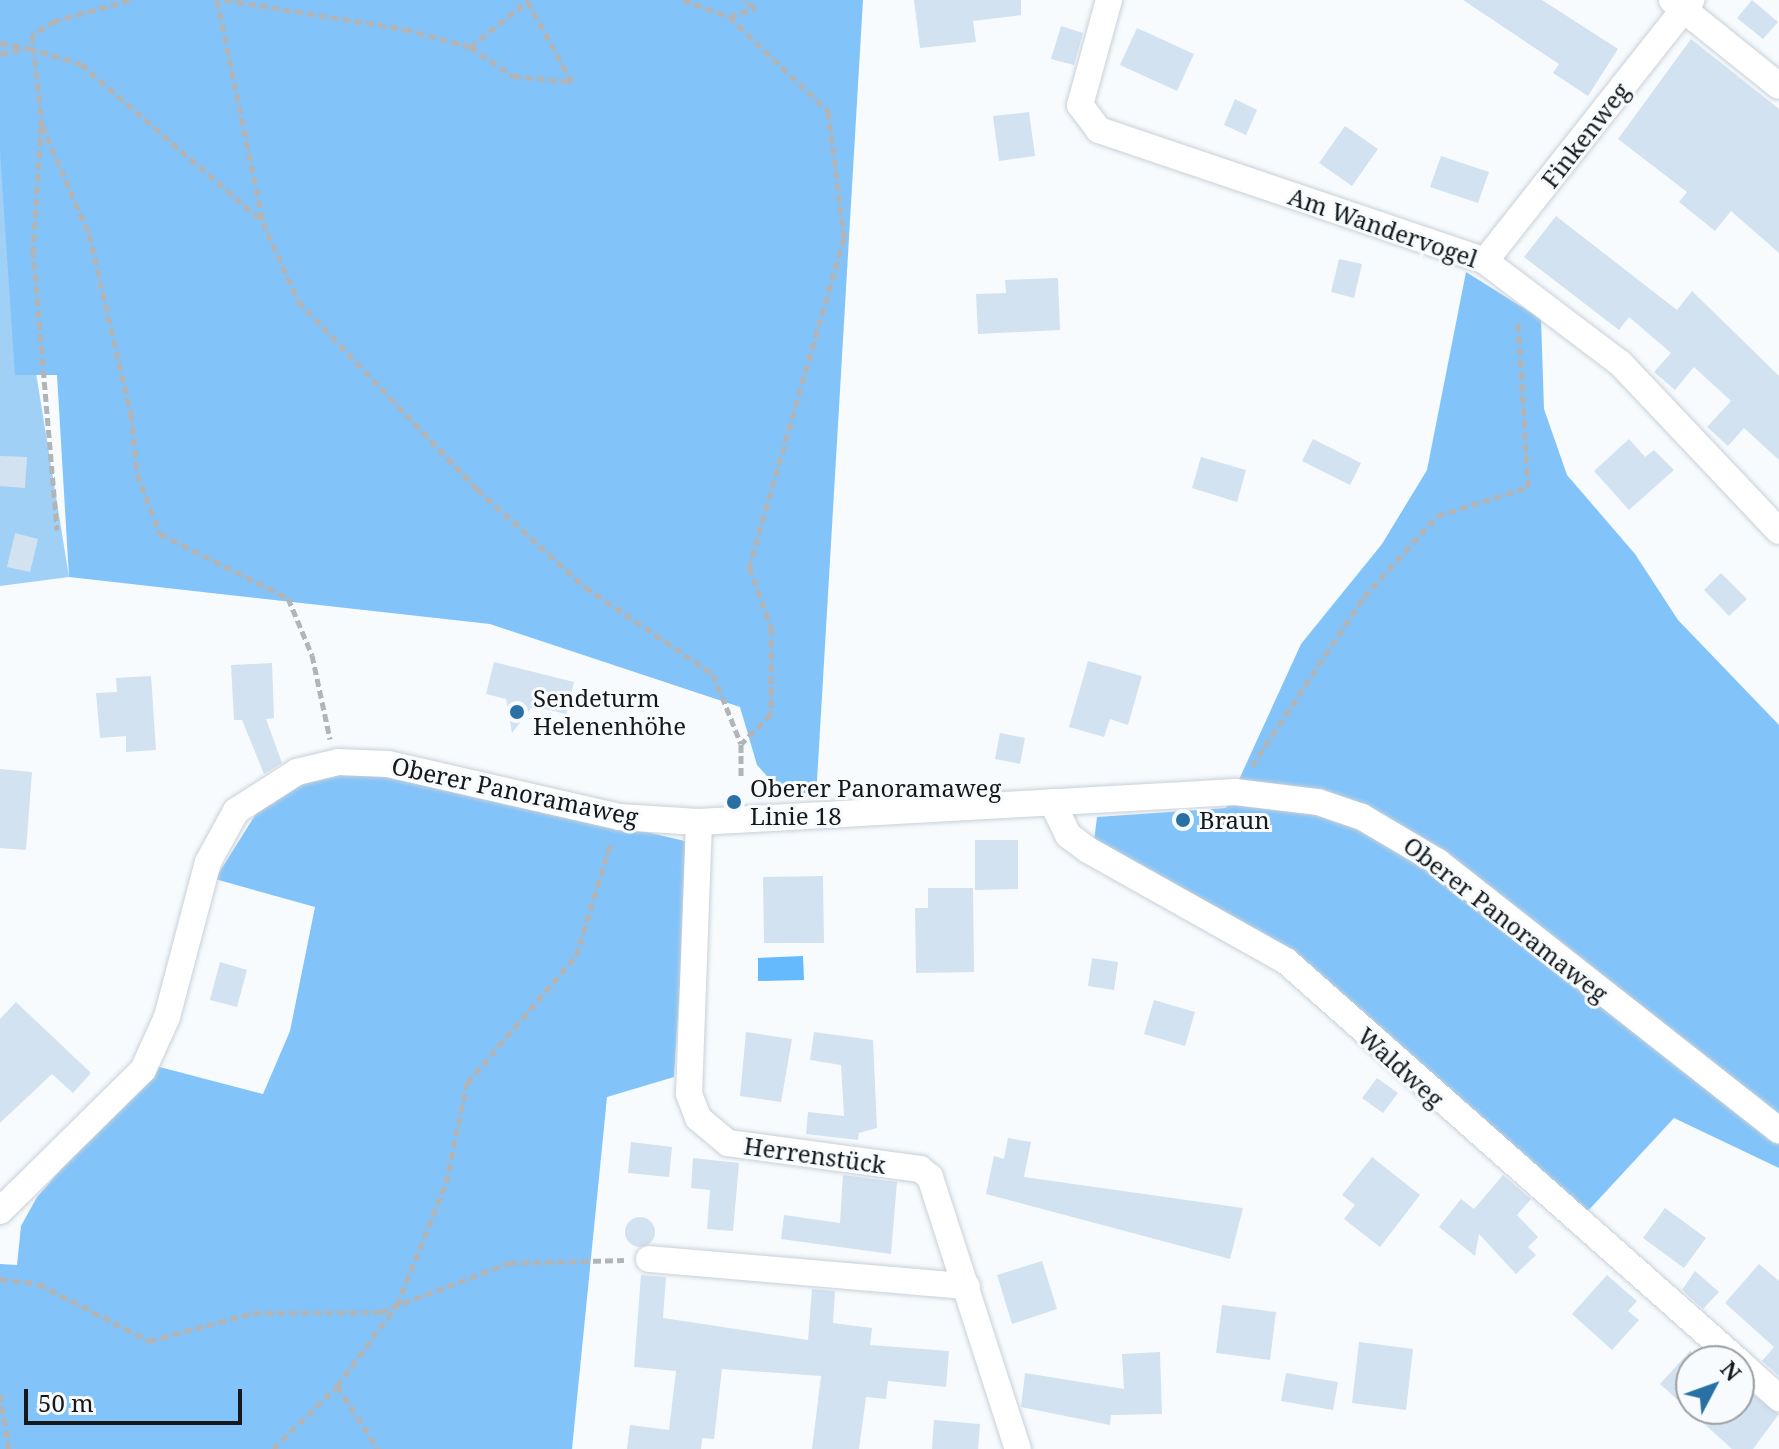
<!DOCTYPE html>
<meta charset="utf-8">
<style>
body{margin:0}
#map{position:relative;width:1779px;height:1449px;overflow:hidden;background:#f7fbfe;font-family:"Noto Serif",serif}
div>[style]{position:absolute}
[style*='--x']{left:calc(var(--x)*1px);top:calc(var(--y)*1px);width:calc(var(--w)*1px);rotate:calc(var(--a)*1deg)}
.green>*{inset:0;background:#a1d0f7}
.forest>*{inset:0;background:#82c3f9}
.water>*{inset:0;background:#65bafd}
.building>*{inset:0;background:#d2e2f0}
.round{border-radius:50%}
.path>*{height:5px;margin-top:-2.5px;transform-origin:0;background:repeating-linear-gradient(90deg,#b2b5b8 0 8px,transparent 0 12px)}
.roads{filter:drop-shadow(0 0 2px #c8d0d8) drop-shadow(0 0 2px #c8d0d8)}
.street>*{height:26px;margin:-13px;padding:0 13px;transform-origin:13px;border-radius:13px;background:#fff}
.dots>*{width:22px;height:22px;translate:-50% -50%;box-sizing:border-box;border:4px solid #f7fbfe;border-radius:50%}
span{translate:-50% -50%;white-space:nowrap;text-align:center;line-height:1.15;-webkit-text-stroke:6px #f7fbfe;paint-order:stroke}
.street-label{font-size:24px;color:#15181b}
.poi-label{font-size:24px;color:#15181b}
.left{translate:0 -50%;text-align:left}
.north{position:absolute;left:1675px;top:1345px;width:80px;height:80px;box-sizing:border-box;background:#f7fbfe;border:2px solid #9da0a3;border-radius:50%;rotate:49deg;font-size:22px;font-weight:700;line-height:32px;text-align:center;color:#15181b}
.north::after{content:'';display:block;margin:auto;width:28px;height:36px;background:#2970a4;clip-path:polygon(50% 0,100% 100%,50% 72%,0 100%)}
.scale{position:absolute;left:24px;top:1389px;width:218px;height:36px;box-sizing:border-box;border:4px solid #15181b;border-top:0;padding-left:10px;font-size:24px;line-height:28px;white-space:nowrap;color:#15181b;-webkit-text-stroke:6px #f7fbfe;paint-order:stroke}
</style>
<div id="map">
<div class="green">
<div style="clip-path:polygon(0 150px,69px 577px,0 586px)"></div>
</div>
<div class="forest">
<div style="clip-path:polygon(0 0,863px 0,816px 798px,782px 793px,757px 765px,740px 707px,490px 624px,69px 577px,57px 375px,15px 375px,0 152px)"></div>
<div style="clip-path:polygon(1466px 272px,1541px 319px,1544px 409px,1567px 475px,1635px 554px,1678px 620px,1779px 725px,1779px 1168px,1674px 1118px,1586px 1213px,1271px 939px,1094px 841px,1097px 817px,1226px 808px,1301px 644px,1382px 544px,1427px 470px)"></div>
<div style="clip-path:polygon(350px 773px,426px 780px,689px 842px,674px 1077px,607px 1097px,572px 1449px,0 1449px,0 1264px,17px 1265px,21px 1226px,37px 1197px,152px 1065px,263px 1094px,290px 1031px,315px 907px,215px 879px,259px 809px,308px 781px)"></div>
</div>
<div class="water">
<div style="clip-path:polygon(803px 956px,804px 980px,758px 981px,758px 958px)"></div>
</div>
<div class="building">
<div style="clip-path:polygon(914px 0,1021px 0,1021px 15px,973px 21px,976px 42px,920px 48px)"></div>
<div style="clip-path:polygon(1463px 0,1542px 0,1618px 49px,1588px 96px,1553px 73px,1559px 64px)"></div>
<div style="clip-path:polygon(1752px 0,1778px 22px,1763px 39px,1737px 18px)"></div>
<div style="clip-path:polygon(1061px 26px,1083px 33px,1074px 65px,1051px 59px)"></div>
<div style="clip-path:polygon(1137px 28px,1194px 54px,1177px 91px,1120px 65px)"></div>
<div style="clip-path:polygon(1691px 39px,1779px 109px,1779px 253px,1731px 211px,1715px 231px,1679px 202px,1687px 192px,1618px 139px)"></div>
<div style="clip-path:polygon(1235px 99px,1257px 110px,1246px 135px,1224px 125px)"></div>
<div style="clip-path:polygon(1029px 112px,1035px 156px,999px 161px,993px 116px)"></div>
<div style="clip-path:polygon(1345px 126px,1378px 149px,1352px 186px,1319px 163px)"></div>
<div style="clip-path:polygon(1441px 156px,1489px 172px,1478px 203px,1430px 187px)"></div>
<div style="clip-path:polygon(1556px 216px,1677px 310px,1692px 291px,1779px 376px,1779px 460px,1744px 428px,1728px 446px,1707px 427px,1731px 401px,1694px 367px,1675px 390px,1654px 372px,1671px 353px,1629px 317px,1619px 330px,1524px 257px)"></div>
<div style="clip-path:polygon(1339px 259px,1362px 264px,1354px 298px,1331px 292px)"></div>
<div style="clip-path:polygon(1058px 278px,1060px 330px,978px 334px,976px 294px,1006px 293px,1005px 280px)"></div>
<div style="clip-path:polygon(1313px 439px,1361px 463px,1350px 485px,1302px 461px)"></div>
<div style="clip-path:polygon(1629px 439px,1645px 457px,1654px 450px,1674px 470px,1629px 510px,1594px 471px)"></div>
<div style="clip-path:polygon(0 456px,27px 457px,25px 488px,0 486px)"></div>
<div style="clip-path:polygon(1201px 457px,1246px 470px,1237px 502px,1192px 488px)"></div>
<div style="clip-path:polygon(15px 533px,38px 539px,30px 572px,7px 567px)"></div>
<div style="clip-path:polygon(1721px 573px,1747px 599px,1729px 616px,1704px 590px)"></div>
<div style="clip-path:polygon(1088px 661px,1142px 676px,1128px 725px,1110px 719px,1104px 737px,1069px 727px)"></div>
<div style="clip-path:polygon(494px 662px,574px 682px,566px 714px,533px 706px,512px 733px,506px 699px,486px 694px)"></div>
<div style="clip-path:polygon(272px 663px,274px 718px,266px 719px,282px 763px,264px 774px,242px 720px,234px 720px,231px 665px)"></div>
<div style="clip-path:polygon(151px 676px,156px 750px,126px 752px,126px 736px,100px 738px,96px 693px,117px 692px,116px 678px)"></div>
<div style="clip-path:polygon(1000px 733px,1025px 738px,1020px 764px,995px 759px)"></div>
<div style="clip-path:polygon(0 769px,32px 772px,26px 850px,0 848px)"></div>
<div style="clip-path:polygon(975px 840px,1018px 840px,1018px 889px,975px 890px)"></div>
<div style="clip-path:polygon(823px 876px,824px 943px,764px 943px,763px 877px)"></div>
<div style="clip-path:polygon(928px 888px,973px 888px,974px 972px,916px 973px,915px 908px,928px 908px)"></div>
<div style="clip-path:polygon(1092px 958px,1118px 962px,1114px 990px,1088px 986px)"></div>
<div style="clip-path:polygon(220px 962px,247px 970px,237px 1007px,210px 1000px)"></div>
<div style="clip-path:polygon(1154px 1000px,1195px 1012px,1185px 1046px,1144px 1034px)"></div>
<div style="clip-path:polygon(16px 1002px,91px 1073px,73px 1093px,52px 1074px,0 1123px,0 1019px)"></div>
<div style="clip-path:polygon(746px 1032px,792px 1039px,781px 1102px,740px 1096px)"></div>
<div style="clip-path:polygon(814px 1032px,873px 1040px,877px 1128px,859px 1133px,858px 1140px,806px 1134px,808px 1112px,844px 1116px,841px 1065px,810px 1060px)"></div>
<div style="clip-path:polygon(1377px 1078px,1398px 1093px,1383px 1113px,1362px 1098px)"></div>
<div style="clip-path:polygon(1008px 1138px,1031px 1142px,1024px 1177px,1243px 1208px,1230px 1259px,986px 1194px,994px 1156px,1004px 1159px)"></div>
<div style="clip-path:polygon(631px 1142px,672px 1147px,669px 1177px,628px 1173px)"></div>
<div style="clip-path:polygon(1372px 1157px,1420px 1195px,1380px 1247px,1344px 1219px,1355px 1205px,1342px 1195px)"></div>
<div style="clip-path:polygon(693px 1158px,739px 1163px,733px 1231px,707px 1229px,710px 1190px,691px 1188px)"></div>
<div style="clip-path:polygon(843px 1175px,897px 1182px,891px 1254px,781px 1239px,784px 1215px,840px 1223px)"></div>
<div style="clip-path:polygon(1503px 1175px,1531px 1199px,1517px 1215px,1538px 1237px,1528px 1247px,1536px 1255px,1516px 1274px,1479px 1234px,1475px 1256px,1439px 1227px,1461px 1199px,1474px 1209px)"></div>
<div style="clip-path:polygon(1665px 1208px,1706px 1238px,1684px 1268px,1643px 1238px)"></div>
<div class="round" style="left:625px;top:1217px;width:30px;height:30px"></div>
<div style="clip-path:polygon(1042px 1261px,1057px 1309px,1012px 1324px,997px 1275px)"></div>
<div style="clip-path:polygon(1759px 1264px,1779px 1281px,1779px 1376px,1762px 1361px,1774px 1347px,1725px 1303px)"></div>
<div style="clip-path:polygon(1695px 1271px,1719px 1292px,1703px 1309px,1682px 1290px)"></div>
<div style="clip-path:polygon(641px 1275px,666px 1277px,663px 1318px,808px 1340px,812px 1289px,835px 1291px,833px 1323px,872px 1328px,870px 1345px,949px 1351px,946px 1387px,888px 1381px,886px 1399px,866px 1397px,859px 1449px,812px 1449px,821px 1376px,722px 1369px,714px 1439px,702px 1438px,701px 1449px,627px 1449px,630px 1425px,669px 1430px,676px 1371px,634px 1367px)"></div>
<div style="clip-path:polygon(1607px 1275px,1637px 1301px,1628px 1311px,1639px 1320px,1612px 1350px,1572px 1314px)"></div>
<div style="clip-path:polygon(1222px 1305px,1276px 1312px,1270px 1360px,1216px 1353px)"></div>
<div style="clip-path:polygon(1359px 1342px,1413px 1349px,1406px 1410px,1352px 1403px)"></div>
<div style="clip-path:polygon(1691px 1350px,1691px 1409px,1739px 1409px,1741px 1385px,1779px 1414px,1753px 1449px,1732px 1449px,1660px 1384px)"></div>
<div style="clip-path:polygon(1160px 1352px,1162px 1414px,1111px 1415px,1110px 1425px,1021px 1407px,1025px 1373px,1124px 1389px,1122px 1354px)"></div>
<div style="clip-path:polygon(1286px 1373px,1338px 1382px,1333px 1410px,1281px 1401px)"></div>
<div style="clip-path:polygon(934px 1420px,980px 1424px,978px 1449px,932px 1449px)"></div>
</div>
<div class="path">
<div style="--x:130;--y:0;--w:78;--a:164.4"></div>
<div style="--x:55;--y:21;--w:27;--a:149"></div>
<div style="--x:32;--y:35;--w:91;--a:83.7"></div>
<div style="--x:42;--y:125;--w:119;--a:66.7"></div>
<div style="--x:89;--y:234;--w:185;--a:76.9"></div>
<div style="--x:131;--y:414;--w:60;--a:84.3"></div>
<div style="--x:137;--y:474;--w:64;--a:69"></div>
<div style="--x:160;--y:534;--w:143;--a:26.6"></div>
<div style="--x:288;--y:598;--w:62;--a:67.2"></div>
<div style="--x:312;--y:655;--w:86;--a:77.9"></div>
<div style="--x:217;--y:0;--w:227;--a:78.3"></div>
<div style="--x:263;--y:222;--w:86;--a:66.1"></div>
<div style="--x:298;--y:301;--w:260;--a:46.4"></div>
<div style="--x:477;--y:489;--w:146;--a:42.2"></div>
<div style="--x:585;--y:587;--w:155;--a:34.2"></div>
<div style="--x:713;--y:674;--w:75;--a:68.2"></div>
<div style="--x:741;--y:744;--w:33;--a:90"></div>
<div style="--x:224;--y:0;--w:183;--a:9.1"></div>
<div style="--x:405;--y:29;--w:67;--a:15.5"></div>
<div style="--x:470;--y:47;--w:52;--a:34"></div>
<div style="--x:513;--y:76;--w:59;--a:5.8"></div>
<div style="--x:572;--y:82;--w:94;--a:-118.8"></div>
<div style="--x:683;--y:0;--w:49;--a:20.3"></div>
<div style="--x:729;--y:17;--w:28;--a:-19"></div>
<div style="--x:755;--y:8;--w:14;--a:-146"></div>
<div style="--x:729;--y:17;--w:137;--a:43.5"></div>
<div style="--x:828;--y:111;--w:128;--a:82.8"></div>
<div style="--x:844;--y:238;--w:342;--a:106.1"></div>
<div style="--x:749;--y:567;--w:64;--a:69.9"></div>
<div style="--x:771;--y:627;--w:87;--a:90"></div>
<div style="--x:771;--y:714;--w:42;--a:135"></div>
<div style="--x:0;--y:43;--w:24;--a:9"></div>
<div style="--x:470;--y:47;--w:74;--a:-38.4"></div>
<div style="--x:0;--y:54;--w:30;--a:-12"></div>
<div style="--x:29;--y:48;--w:54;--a:17.1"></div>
<div style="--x:81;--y:64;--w:240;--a:40.9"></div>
<div style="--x:41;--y:126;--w:124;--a:93.7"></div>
<div style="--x:33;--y:250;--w:281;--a:85.1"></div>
<div style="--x:1252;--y:766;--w:203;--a:-56.5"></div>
<div style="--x:1364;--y:597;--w:109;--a:-48"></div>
<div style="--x:1437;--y:516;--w:96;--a:-17.7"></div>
<div style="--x:1528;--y:487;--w:167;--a:-93.4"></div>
<div style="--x:0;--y:1279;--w:39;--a:7"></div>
<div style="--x:39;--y:1284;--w:124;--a:27.4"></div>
<div style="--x:149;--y:1341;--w:108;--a:-15.1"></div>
<div style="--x:253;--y:1313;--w:127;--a:-0.5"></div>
<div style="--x:380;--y:1312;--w:138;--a:-20.8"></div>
<div style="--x:509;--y:1263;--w:115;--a:-1.5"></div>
<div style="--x:337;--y:1386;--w:75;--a:56.9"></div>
<div style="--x:0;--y:1394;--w:56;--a:80.7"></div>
<div style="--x:273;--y:1449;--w:90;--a:-44.5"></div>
<div style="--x:337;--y:1386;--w:101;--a:-53.5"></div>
<div style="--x:397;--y:1305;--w:131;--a:-68.1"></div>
<div style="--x:446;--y:1183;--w:102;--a:-78.1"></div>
<div style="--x:467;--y:1083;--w:167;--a:-49.4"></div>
<div style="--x:576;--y:956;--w:119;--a:-72.9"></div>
</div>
<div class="roads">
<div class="street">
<div style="--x:1109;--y:0;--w:109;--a:105.4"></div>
<div style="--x:1080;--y:105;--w:31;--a:53"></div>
<div style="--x:1099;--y:130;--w:408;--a:18.7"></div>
<div style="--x:1485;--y:261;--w:169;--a:37.1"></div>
<div style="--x:1620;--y:363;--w:231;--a:46.6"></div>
<div style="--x:1672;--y:0;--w:137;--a:38.8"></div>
<div style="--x:1485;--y:261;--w:333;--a:-51.7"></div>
<div style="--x:1052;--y:802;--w:37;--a:64"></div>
<div style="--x:1068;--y:835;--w:25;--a:37"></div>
<div style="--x:1088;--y:850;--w:227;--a:29.3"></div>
<div style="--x:1286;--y:961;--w:604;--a:41.51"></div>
<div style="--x:699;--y:822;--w:272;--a:92.1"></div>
<div style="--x:689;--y:1094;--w:26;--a:69"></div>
<div style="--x:698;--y:1118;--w:39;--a:40"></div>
<div style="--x:728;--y:1143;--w:194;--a:7.7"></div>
<div style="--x:920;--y:1169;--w:13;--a:39"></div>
<div style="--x:930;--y:1177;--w:286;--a:72.1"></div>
<div style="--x:0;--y:1211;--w:201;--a:-44.6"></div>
<div style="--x:143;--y:1070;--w:58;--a:-65.6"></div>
<div style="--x:167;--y:1017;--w:160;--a:-75.2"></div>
<div style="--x:208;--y:862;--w:58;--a:-61.2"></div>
<div style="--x:236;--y:811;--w:72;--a:-32.6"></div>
<div style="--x:297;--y:772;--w:42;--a:-13.7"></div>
<div style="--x:338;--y:762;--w:50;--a:2.3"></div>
<div style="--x:388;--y:764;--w:237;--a:12.9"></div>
<div style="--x:619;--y:817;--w:80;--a:3.6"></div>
<div style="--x:699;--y:822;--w:537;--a:-3.2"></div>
<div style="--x:1235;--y:792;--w:84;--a:6.9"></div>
<div style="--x:1318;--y:802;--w:46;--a:18.8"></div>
<div style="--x:1362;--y:817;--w:88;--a:30.6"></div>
<div style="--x:1438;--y:862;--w:434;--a:38.2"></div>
<div style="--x:649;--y:1259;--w:319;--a:4.9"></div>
<div style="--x:1739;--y:1362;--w:54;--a:42"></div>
</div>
</div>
<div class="dots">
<div style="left:517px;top:712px;background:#2970a4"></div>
<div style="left:734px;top:802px;background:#2970a4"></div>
<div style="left:1183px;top:820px;background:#2970a4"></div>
</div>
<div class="street-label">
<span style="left:1585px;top:135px;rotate:-52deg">Finkenweg</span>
<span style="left:1383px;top:227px;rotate:19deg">Am Wandervogel</span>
<span style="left:515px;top:791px;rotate:12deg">Oberer Panoramaweg</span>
<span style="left:1506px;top:919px;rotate:38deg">Oberer Panoramaweg</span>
<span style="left:1401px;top:1067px;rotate:42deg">Waldweg</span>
<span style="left:815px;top:1155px;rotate:8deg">Herrenstück</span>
</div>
<div class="poi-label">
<span class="left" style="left:533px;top:712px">Sendeturm<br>Helenenhöhe</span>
<span class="left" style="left:750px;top:802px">Oberer Panoramaweg<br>Linie 18</span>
<span class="left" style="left:1199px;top:820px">Braun</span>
</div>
<div class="north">N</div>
<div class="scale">50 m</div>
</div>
